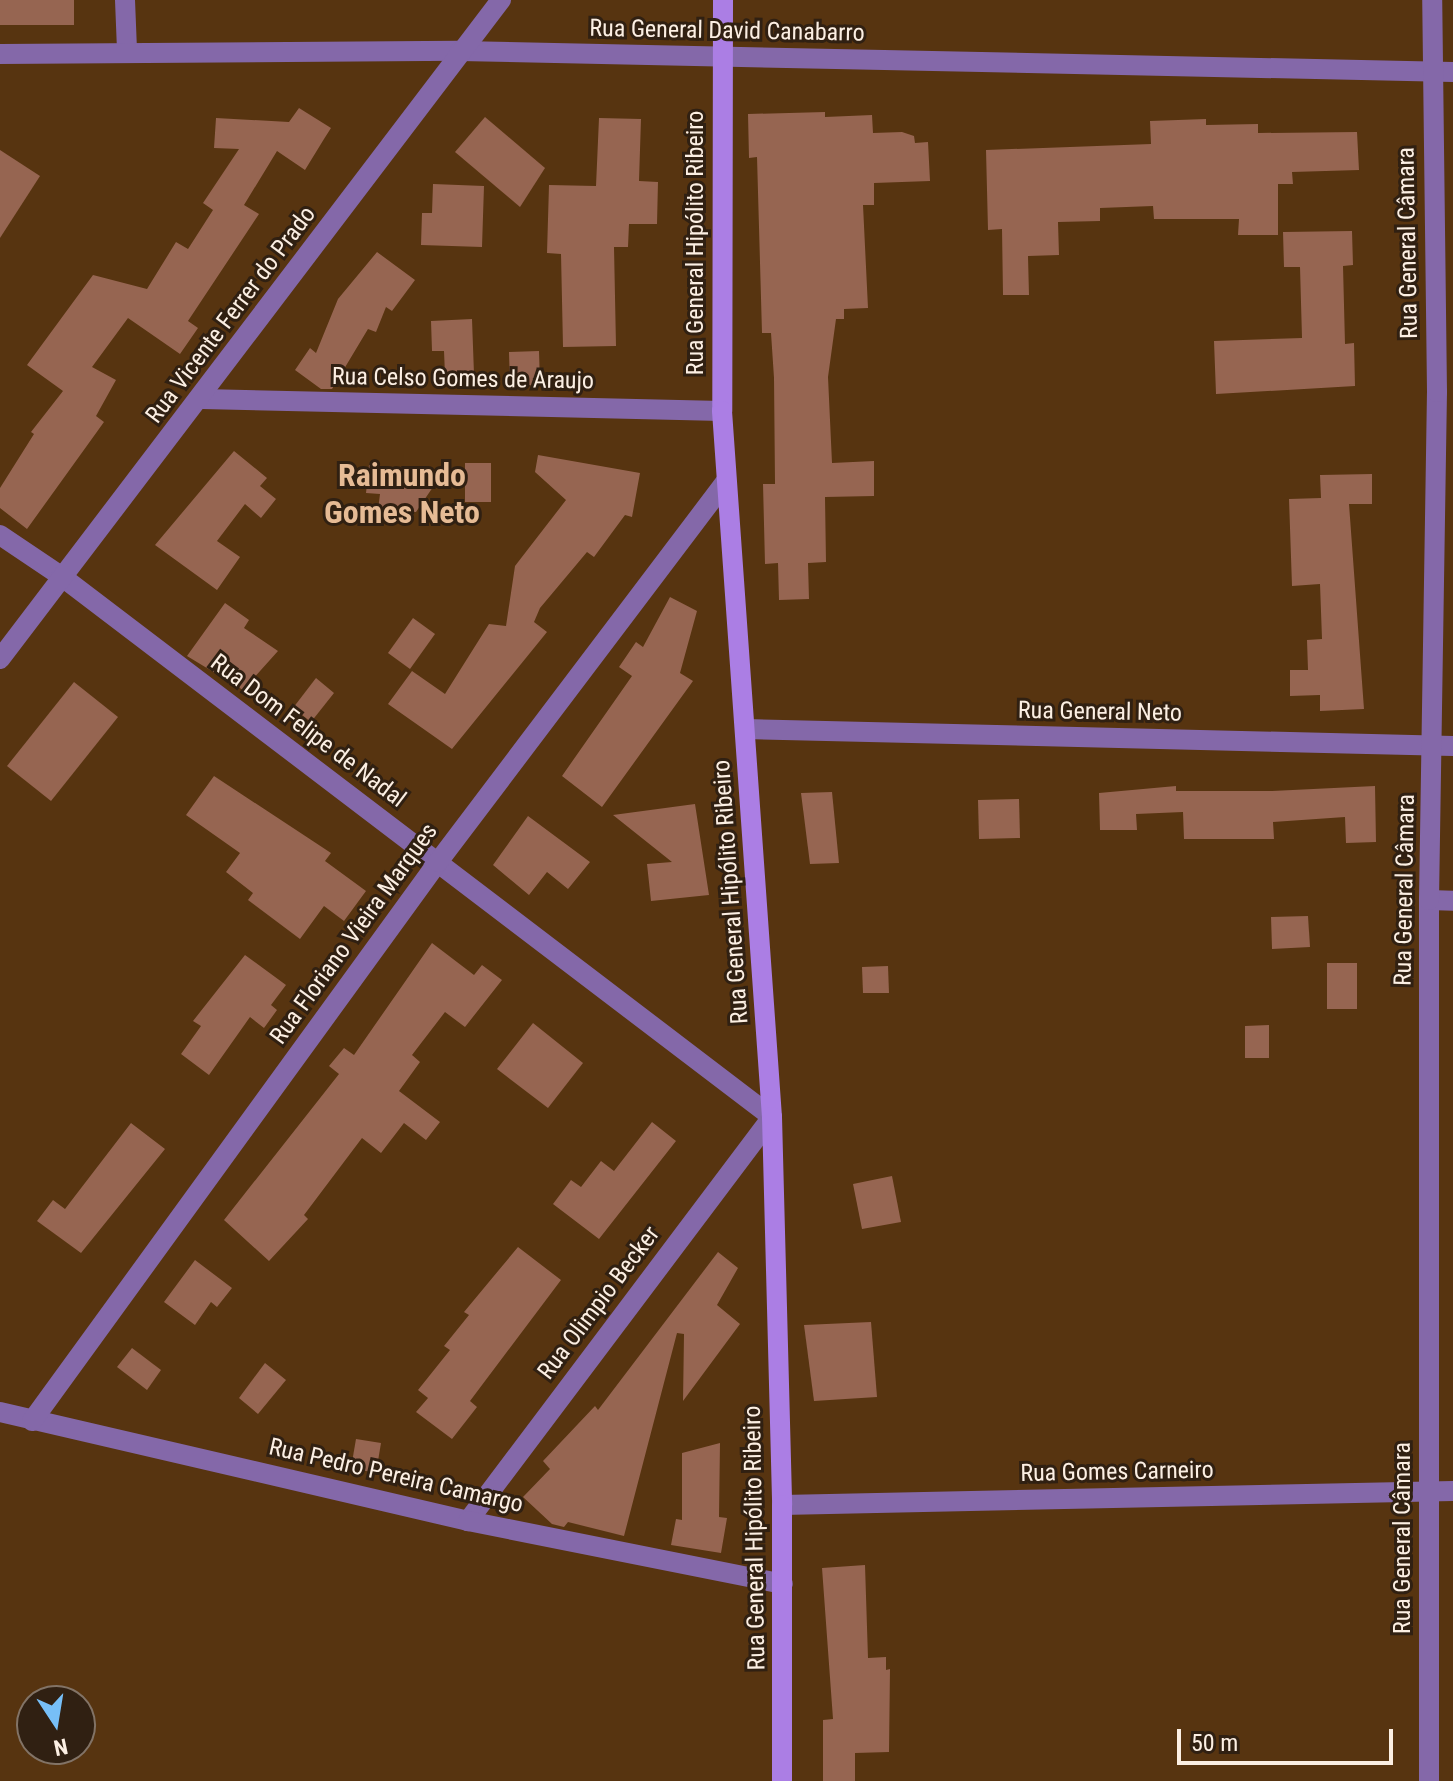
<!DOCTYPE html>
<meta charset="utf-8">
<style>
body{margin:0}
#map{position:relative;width:1453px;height:1781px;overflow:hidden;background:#573410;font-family:"Roboto Condensed",sans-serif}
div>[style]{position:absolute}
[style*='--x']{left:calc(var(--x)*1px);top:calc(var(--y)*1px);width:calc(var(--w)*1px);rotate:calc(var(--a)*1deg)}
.building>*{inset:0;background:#966551}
.street>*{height:20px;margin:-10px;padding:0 10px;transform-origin:10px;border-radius:10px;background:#8468a9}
.secondary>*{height:20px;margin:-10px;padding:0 10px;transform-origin:10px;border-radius:10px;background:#ab7ee4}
span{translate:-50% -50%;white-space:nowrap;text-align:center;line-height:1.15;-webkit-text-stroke:6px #302012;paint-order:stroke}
.street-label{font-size:24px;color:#fcefe3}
.district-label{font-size:32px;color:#e6bb95;font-weight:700}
.north{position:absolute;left:16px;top:1685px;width:80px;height:80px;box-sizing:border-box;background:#302012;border:2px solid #827366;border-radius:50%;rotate:168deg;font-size:22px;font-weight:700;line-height:32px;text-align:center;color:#fcefe3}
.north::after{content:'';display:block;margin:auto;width:28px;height:36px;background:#77bff7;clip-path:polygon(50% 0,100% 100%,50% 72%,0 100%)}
.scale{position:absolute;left:1177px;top:1729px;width:216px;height:36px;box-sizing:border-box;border:4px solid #fcefe3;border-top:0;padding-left:10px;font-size:24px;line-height:28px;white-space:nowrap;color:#fcefe3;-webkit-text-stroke:6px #302012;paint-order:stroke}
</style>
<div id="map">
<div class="building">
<div style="clip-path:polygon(0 0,74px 0,74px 25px,0 25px)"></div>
<div style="clip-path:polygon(299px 108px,331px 128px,324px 139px,305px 170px,277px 151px,244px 205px,259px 214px,188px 321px,198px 328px,180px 354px,128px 318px,92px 367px,116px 380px,96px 416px,104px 422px,27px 529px,0 508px,0 488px,34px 434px,31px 432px,63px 391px,27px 365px,93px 275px,147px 289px,176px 242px,188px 249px,213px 210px,203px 203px,239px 149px,214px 148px,216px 118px,289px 122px)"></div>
<div style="clip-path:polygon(825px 112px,825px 117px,872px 115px,873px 133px,902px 132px,914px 136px,915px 143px,928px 142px,930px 181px,874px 183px,874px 205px,863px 205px,868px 308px,844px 309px,844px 319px,836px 319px,828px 377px,832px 463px,874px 461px,874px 496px,825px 497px,826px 562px,808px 563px,809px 599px,779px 600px,778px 563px,765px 564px,763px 484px,775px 484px,774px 378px,771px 333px,762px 333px,757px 157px,749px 158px,748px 114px)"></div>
<div style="clip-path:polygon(485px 117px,545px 168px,520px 207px,455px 152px)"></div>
<div style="clip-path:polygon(599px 118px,641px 119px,639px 181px,658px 182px,657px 224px,629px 224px,628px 247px,614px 247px,616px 346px,563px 347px,561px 254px,547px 253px,549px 185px,596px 186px)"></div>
<div style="clip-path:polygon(1206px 119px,1206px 125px,1258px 124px,1258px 133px,1357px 132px,1359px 170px,1292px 172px,1293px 184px,1278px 184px,1278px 235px,1238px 235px,1239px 219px,1154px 219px,1153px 206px,1100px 208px,1100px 221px,1058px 222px,1059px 255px,1028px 256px,1029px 295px,1003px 295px,1002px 229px,988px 230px,986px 150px,1151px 144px,1150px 121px)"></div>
<div style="clip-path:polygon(0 150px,40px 176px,0 238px)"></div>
<div style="clip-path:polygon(433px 184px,484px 186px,482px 247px,421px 245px,422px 213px,432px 213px)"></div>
<div style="clip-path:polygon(1352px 231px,1353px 265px,1343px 266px,1345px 344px,1354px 343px,1355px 386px,1216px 394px,1214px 341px,1302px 338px,1300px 267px,1284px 267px,1283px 232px)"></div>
<div style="clip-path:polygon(377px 252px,415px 280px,392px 311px,386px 307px,376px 332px,368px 329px,332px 389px,321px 389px,295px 370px,310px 348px,316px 353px,338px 299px)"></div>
<div style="clip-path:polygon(472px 319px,474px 374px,445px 375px,444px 351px,432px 351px,431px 321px)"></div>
<div style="clip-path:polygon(539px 351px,540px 385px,510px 386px,509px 352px)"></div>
<div style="clip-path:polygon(234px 451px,267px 478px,260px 486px,276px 499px,261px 518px,245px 504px,217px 541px,240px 557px,217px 590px,155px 545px)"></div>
<div style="clip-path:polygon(538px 455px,640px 473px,632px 517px,625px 515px,594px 557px,587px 552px,540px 608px,534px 622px,547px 632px,452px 749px,388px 704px,412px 671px,445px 694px,489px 624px,506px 626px,515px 566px,566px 500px,535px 472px)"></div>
<div style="clip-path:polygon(465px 463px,491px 463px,491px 502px,465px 502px)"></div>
<div style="clip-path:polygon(369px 465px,414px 469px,412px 485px,433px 487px,416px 512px,378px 510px,380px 494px,366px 493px)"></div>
<div style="clip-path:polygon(1372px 474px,1372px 504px,1349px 504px,1364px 709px,1320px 711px,1320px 695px,1290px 696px,1290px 670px,1308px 670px,1307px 640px,1322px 639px,1320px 584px,1292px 586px,1289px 499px,1321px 498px,1320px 475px)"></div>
<div style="clip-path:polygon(670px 597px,697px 611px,680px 673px,693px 681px,602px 807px,562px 776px,632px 676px,619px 667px,636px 642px,643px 647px)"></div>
<div style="clip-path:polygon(225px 603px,249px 620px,244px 628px,278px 651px,243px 690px,187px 656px)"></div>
<div style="clip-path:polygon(413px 618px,435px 634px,410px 669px,388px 653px)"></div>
<div style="clip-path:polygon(316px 678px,334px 693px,311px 722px,293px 708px)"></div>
<div style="clip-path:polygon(74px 682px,118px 717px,51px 801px,7px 766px)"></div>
<div style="clip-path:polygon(214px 776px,331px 853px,325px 861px,366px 891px,344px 921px,324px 906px,300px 939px,248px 900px,253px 893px,226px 872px,240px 853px,186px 815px)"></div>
<div style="clip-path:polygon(1176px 786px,1176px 791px,1272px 791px,1375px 786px,1376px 842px,1346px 843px,1345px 817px,1273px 822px,1274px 839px,1184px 839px,1183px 812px,1136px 814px,1137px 830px,1100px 830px,1099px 793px)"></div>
<div style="clip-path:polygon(832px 792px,839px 863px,810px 864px,801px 793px)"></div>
<div style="clip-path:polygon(1019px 799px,1020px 838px,979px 839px,978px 800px)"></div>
<div style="clip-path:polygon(695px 804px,709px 895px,651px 901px,647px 864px,672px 862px,613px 815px)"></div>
<div style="clip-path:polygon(528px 816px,590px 862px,568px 889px,547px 872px,529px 895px,493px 865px)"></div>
<div style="clip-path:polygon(1308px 916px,1310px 947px,1272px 949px,1271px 917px)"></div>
<div style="clip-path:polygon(432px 943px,474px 975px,482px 965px,502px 980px,465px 1027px,445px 1012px,412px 1055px,420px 1062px,399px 1091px,440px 1122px,426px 1140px,404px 1123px,381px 1153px,362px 1138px,304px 1215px,308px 1219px,269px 1261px,224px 1220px,339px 1074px,329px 1066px,344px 1048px,354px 1055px)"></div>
<div style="clip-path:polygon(245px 955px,286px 985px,271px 1005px,277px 1010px,264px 1028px,250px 1017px,209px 1075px,181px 1054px,201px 1026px,193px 1021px)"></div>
<div style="clip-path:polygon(1327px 963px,1357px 963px,1357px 1009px,1327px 1009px)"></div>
<div style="clip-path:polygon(888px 966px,889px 993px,863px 993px,862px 967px)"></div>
<div style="clip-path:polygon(533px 1023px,583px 1063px,548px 1108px,497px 1069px)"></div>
<div style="clip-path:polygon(1269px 1025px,1269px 1058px,1245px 1058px,1245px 1026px)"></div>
<div style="clip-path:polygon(652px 1122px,676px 1141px,599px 1239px,553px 1204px,571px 1180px,581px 1187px,601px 1161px,614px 1171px)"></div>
<div style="clip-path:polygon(131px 1123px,165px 1149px,81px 1253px,37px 1221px,53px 1200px,65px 1209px)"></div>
<div style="clip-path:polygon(892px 1176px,901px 1222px,862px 1229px,853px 1184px)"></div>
<div style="clip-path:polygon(518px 1247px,561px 1280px,470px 1401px,477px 1407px,452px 1439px,416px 1412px,428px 1398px,418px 1390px,450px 1350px,444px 1346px,469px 1315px,464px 1312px)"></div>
<div style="clip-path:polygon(718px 1252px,738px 1268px,717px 1305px,740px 1324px,683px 1401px,684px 1334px,677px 1333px,624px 1536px,568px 1522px,564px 1527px,552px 1524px,523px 1497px,550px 1469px,543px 1461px,595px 1406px,598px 1410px)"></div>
<div style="clip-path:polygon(195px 1260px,232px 1288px,217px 1307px,211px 1302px,195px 1325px,164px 1302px)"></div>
<div style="clip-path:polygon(871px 1322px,877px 1397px,814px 1401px,804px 1325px)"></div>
<div style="clip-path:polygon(132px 1348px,161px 1370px,147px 1390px,117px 1367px)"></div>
<div style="clip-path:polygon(265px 1363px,286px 1380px,258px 1414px,239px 1398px)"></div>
<div style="clip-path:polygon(356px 1439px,381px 1443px,376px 1473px,351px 1468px)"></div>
<div style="clip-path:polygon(720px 1443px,719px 1517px,727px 1518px,721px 1553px,671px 1545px,676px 1519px,682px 1520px,682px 1453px)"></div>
<div style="clip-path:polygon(865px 1565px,868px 1658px,886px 1657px,886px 1670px,890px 1669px,889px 1752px,855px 1753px,855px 1781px,823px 1781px,823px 1720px,833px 1719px,822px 1568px)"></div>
</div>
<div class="street">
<div style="--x:125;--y:0;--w:49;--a:87.7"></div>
<div style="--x:0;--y:54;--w:460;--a:-0.4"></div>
<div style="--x:460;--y:51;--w:993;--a:1.21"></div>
<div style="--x:202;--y:399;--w:520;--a:1.32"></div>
<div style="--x:0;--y:535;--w:73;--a:33.9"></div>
<div style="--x:61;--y:576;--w:893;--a:37.27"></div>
<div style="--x:772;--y:1117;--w:506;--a:126.96"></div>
<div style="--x:0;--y:659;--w:828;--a:-52.76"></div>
<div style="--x:746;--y:729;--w:707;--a:1.38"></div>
<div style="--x:1429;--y:900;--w:24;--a:2"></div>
<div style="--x:0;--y:1412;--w:481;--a:13.1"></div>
<div style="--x:468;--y:1521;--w:321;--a:11.3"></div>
<div style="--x:32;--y:1421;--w:691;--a:-54.01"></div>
<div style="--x:438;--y:862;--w:476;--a:-52.9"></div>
<div style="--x:782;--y:1505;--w:671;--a:-1.2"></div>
<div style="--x:1429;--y:1781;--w:881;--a:-90"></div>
<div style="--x:1429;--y:900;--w:508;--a:-89.1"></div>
<div style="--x:1437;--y:392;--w:392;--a:-90.7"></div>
</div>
<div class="secondary">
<div style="--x:723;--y:0;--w:411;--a:90.1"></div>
<div style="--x:722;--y:411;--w:708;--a:85.95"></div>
<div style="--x:772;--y:1117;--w:388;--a:88.5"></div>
<div style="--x:782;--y:1505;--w:276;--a:90"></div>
</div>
<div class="street-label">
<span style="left:727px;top:31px;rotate:1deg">Rua General David Canabarro</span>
<span style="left:696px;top:243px;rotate:-90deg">Rua General Hipólito Ribeiro</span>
<span style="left:1408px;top:243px;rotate:-91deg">Rua General Câmara</span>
<span style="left:231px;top:315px;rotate:-53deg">Rua Vicente Ferrer do Prado</span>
<span style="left:463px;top:379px;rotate:1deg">Rua Celso Gomes de Araujo</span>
<span style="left:1100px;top:712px;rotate:1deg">Rua General Neto</span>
<span style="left:308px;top:731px;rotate:37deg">Rua Dom Felipe de Nadal</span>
<span style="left:1405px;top:890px;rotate:-89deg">Rua General Câmara</span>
<span style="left:731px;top:892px;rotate:-94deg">Rua General Hipólito Ribeiro</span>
<span style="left:354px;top:934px;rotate:-54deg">Rua Floriano Vieira Marques</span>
<span style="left:599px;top:1303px;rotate:-53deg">Rua Olimpio Becker</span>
<span style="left:1117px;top:1472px;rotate:-1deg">Rua Gomes Carneiro</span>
<span style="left:396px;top:1476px;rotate:13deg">Rua Pedro Pereira Camargo</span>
<span style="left:755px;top:1538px;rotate:-91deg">Rua General Hipólito Ribeiro</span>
<span style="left:1403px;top:1538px;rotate:-90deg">Rua General Câmara</span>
</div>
<div class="district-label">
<span style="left:402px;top:494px">Raimundo<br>Gomes Neto</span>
</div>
<div class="north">N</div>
<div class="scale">50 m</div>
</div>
